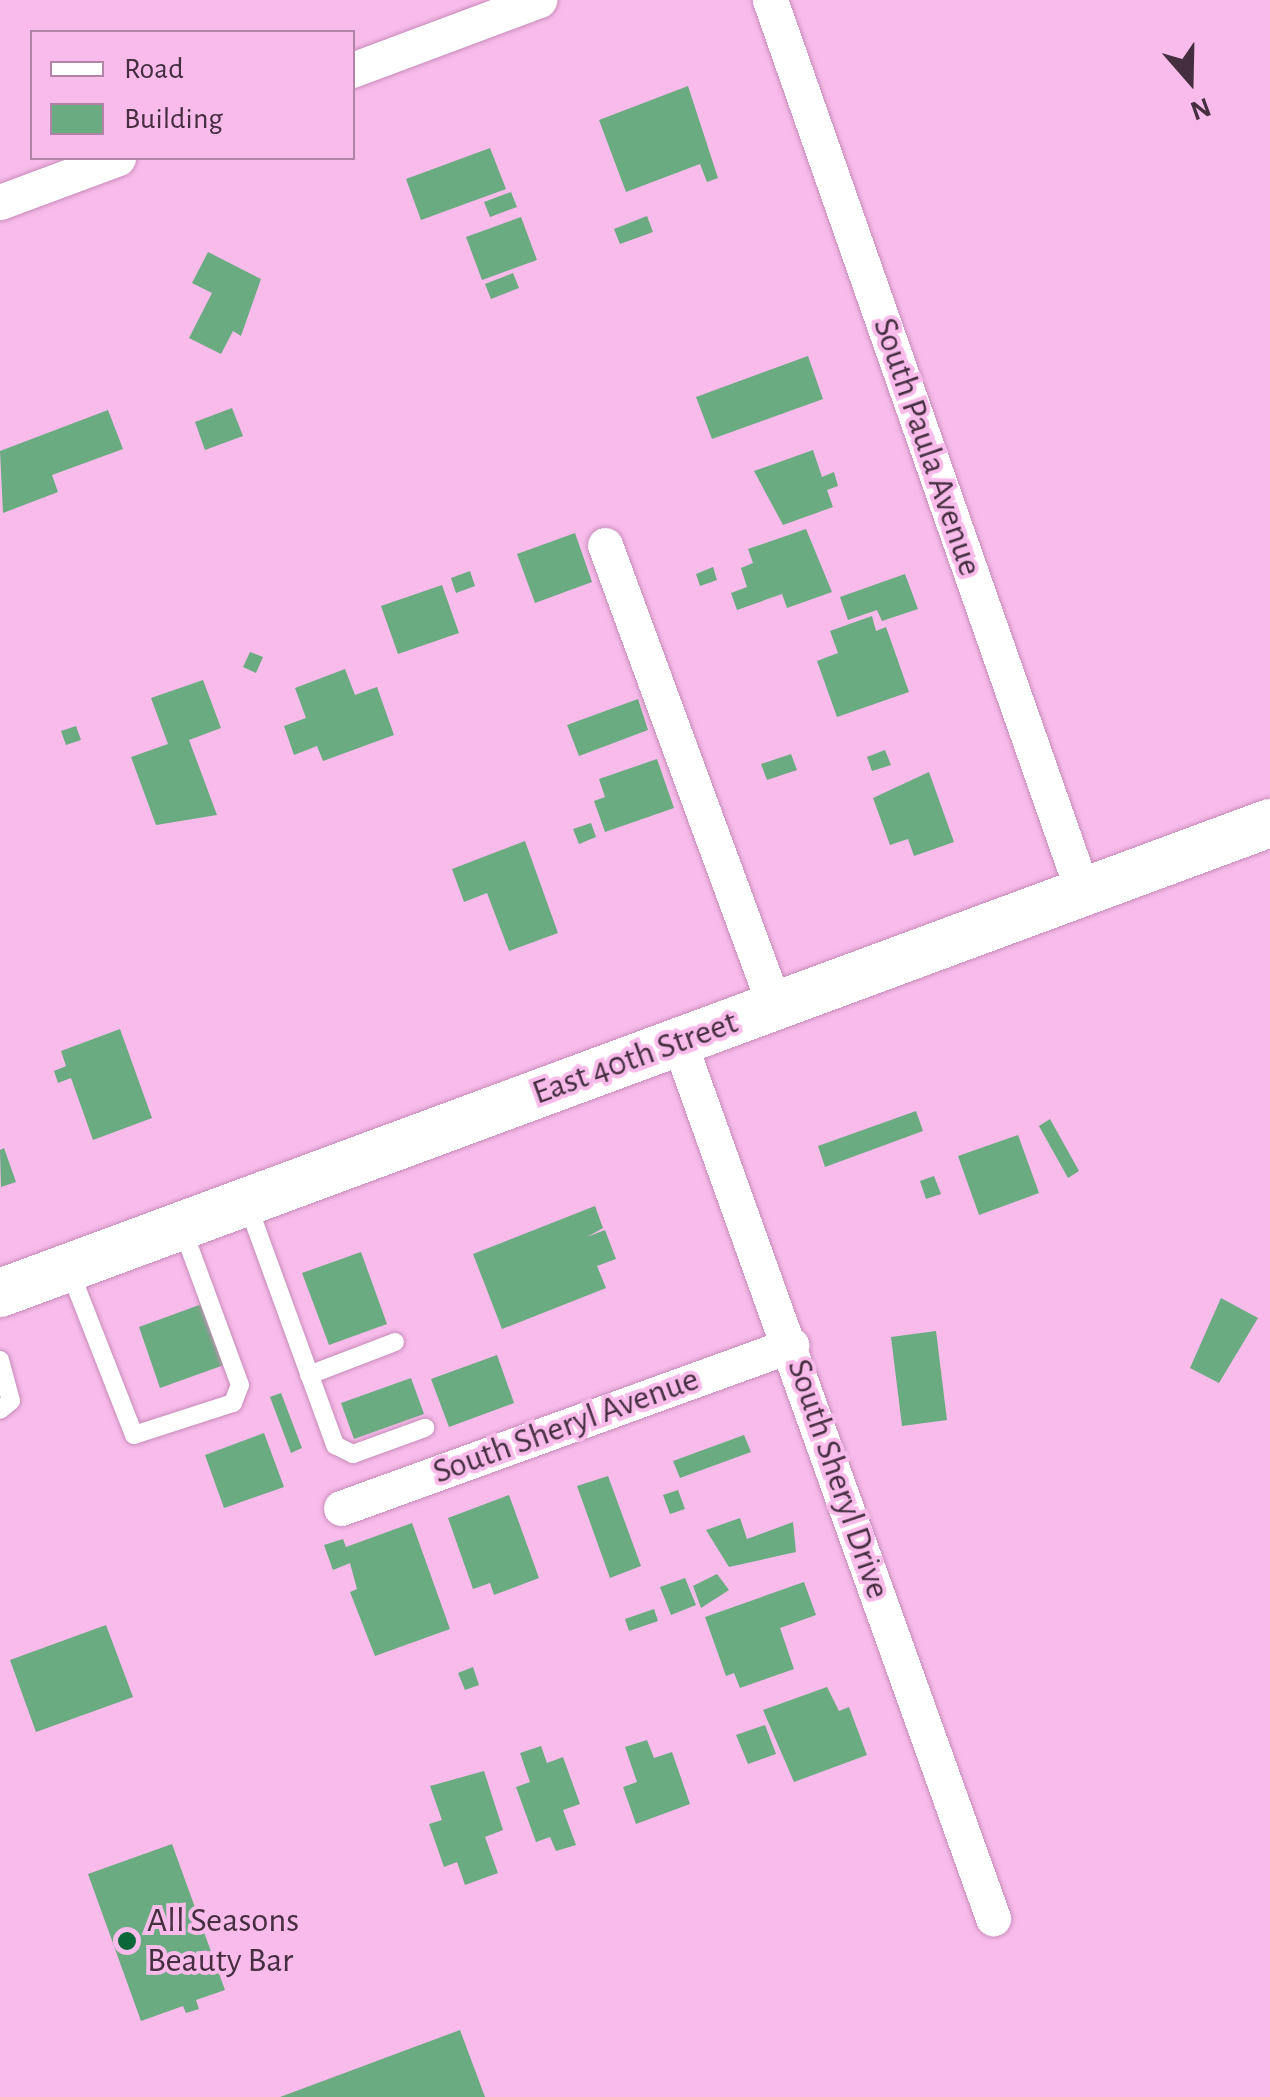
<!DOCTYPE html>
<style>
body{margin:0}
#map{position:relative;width:1270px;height:2097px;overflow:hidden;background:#f8bbea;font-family:"Alegreya Sans",sans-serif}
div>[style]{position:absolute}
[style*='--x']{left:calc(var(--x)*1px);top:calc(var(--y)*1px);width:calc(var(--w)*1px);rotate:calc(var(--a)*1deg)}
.building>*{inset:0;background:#6aab81}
.roads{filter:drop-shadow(0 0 2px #c68cb9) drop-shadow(0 0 2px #c68cb9)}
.lane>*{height:18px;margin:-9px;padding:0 9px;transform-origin:9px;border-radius:9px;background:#fff}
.street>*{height:35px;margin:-17.5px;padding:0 17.5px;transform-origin:17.5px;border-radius:17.5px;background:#fff}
.secondary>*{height:48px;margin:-24px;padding:0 24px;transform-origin:24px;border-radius:24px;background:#fff}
.dots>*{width:28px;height:28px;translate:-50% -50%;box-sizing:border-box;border:5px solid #f8bbea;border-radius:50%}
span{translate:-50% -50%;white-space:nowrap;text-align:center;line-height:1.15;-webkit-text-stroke:8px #f8bbea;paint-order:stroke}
.street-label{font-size:35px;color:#462e41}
.poi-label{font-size:35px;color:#462e41}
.left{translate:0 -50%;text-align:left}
.legend{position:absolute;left:30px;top:30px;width:325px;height:130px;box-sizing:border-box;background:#f8bbea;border:2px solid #b183a6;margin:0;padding:12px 18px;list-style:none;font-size:30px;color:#462e41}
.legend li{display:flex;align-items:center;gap:20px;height:50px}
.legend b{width:50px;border:2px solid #b183a6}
.north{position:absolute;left:1140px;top:30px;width:100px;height:100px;-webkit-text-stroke:8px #f8bbea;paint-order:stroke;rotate:160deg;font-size:28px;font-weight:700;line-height:40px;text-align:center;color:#462e41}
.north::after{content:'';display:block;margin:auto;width:35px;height:45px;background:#462e41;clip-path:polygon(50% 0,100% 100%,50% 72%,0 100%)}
</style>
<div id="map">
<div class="building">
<div style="clip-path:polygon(688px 86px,718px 178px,707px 182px,700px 164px,626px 192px,599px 120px)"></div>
<div style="clip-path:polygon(490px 148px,506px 189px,421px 220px,406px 179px)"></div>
<div style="clip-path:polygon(511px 192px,517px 207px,490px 217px,484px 202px)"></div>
<div style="clip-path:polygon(647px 216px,653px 232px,620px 244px,614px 229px)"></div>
<div style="clip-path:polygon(521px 217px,537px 260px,482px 280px,466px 237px)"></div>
<div style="clip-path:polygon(208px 252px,261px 279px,241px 336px,233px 331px,221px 354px,189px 338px,212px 293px,192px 283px)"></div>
<div style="clip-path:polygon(513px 273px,519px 288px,491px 299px,485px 284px)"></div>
<div style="clip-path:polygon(808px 356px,823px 399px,712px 439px,696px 397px)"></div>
<div style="clip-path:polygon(232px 408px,243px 436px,205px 450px,195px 422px)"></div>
<div style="clip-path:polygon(108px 410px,123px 449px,52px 475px,58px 492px,3px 513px,0 451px)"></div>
<div style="clip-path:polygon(813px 450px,822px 477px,834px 472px,838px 486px,827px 490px,833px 507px,783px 525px,754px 471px)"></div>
<div style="clip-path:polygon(806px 529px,832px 592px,787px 608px,782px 594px,737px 610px,731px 593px,747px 587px,741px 568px,753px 563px,748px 549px)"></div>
<div style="clip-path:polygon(575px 533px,592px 582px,535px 603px,517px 554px)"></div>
<div style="clip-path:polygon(713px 567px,717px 580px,700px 586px,696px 574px)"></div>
<div style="clip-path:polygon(470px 571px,475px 586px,456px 593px,451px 578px)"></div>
<div style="clip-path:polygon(905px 574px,918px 609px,882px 621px,877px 610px,848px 620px,840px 597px)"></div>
<div style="clip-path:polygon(442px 585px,459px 633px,398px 654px,381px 606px)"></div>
<div style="clip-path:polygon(872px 616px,876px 631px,886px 627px,909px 692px,837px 717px,817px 661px,838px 653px,830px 631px)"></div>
<div style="clip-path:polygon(250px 652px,263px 657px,256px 673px,243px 667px)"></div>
<div style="clip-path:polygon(345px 669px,355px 695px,377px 687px,394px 735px,323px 761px,317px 746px,294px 755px,284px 726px,306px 718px,295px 688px)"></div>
<div style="clip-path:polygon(203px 680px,221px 728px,189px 740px,217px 815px,156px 825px,131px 757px,168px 744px,151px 698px)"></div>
<div style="clip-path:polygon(638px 699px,648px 730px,579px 756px,567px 725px)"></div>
<div style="clip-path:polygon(76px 726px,81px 740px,66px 745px,61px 731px)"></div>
<div style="clip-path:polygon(885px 750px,891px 765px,872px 771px,867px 757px)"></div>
<div style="clip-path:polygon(791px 754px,797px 770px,767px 780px,761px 764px)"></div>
<div style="clip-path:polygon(657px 759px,674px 808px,605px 832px,594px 801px,605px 797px,599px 779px)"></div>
<div style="clip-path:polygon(929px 772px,954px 842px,914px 856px,908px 839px,890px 845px,873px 798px)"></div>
<div style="clip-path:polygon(591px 823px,596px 837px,579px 844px,573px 829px)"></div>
<div style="clip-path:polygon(525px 841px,558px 933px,509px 951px,487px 893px,464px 902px,452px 869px)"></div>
<div style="clip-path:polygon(120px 1029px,152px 1118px,93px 1140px,71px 1078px,58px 1083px,54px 1071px,66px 1066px,61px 1051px)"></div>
<div style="clip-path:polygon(916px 1111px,923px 1131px,825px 1167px,818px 1146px)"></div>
<div style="clip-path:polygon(1050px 1119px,1079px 1171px,1068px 1178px,1039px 1126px)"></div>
<div style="clip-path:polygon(1018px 1135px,1039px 1193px,979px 1215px,958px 1156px)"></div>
<div style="clip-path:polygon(4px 1148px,16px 1182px,1px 1187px,0 1150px)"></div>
<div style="clip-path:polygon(934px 1176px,941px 1194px,926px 1199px,920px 1181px)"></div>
<div style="clip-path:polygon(595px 1206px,603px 1228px,587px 1237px,605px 1230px,616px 1259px,597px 1266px,606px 1288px,502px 1329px,473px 1254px)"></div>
<div style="clip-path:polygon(361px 1252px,387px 1324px,329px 1345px,302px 1273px)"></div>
<div style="clip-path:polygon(1221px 1298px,1258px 1318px,1219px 1383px,1190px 1368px)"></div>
<div style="clip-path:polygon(202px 1304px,224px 1365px,160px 1388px,139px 1327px)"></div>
<div style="clip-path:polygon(936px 1331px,947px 1420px,902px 1426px,891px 1337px)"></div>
<div style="clip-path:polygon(497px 1355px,514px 1403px,449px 1427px,431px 1379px)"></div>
<div style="clip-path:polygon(411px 1378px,424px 1414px,354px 1439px,341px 1403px)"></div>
<div style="clip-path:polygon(281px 1393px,302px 1448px,291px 1453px,270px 1397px)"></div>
<div style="clip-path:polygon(264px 1433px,284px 1487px,224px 1508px,205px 1455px)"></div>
<div style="clip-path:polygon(744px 1435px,751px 1452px,680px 1478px,673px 1461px)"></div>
<div style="clip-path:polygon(608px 1476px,641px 1566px,610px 1578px,577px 1486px)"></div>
<div style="clip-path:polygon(678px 1490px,685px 1509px,670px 1514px,663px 1495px)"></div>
<div style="clip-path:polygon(509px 1495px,539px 1578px,494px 1595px,490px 1583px,473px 1589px,448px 1518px)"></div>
<div style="clip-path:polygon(740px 1518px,747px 1539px,793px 1522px,796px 1552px,729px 1567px,706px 1530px)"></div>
<div style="clip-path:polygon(412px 1523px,450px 1629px,375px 1656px,350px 1592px,357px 1589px,350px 1563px,333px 1570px,324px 1545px,343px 1539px,346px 1547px)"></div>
<div style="clip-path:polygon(717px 1574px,729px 1590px,701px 1608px,693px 1586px)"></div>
<div style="clip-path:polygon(685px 1578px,696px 1605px,671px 1615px,660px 1587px)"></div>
<div style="clip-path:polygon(804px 1582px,816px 1615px,780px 1628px,794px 1669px,740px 1688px,734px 1673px,726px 1676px,705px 1617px)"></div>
<div style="clip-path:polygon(654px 1609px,658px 1621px,629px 1631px,625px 1619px)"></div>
<div style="clip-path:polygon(106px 1625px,133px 1697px,36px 1732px,10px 1660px)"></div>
<div style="clip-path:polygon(473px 1667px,479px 1685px,465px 1690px,458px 1673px)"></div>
<div style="clip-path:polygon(827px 1687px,839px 1711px,849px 1707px,867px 1755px,794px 1782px,763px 1710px)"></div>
<div style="clip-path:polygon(765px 1725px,776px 1754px,748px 1764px,736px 1735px)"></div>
<div style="clip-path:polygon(647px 1740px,654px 1758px,672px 1752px,690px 1804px,636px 1824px,623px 1787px,637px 1782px,625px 1747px)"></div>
<div style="clip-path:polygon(541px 1746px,547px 1763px,563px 1757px,580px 1804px,563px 1810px,576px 1845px,556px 1851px,550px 1837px,536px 1842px,516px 1787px,530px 1782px,520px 1753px)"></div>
<div style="clip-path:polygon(484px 1771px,503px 1830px,485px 1837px,498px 1873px,465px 1885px,457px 1862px,444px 1867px,429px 1824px,442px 1820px,430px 1786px)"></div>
<div style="clip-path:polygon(172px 1844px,225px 1990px,196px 2000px,199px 2009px,186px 2013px,183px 2006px,141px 2021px,88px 1874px)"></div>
<div style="clip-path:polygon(460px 2030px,485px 2097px,280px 2097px)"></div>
</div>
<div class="roads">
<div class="lane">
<div style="--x:247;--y:1203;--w:258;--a:70"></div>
<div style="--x:335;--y:1445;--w:20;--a:27"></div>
<div style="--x:353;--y:1454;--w:77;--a:-19.9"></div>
<div style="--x:69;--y:1269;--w:178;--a:68.6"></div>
<div style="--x:134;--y:1435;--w:104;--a:-17.9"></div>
<div style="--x:233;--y:1403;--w:19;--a:-69"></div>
<div style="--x:240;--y:1385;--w:168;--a:-110.2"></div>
<div style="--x:0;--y:1360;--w:42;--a:75"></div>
<div style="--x:11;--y:1401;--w:14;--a:141"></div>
<div style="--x:309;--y:1375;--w:92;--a:-21"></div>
</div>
<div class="street">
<div style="--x:770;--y:0;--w:948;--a:70.67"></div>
<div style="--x:352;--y:70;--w:200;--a:-20.5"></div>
<div style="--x:0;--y:202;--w:126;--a:-20.4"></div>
<div style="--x:605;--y:545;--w:492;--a:69.8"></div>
<div style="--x:679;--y:1042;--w:931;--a:70.28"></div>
<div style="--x:341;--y:1508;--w:479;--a:-19.9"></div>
</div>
<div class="secondary">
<div style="--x:0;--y:1293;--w:1354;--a:-20.31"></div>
</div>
</div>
<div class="dots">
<div style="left:127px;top:1941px;background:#0b673a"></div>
</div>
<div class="street-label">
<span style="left:927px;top:447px;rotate:71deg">South Paula Avenue</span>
<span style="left:635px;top:1058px;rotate:-20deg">East 40th Street</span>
<span style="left:566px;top:1426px;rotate:-20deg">South Sheryl Avenue</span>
<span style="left:838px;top:1479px;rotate:71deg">South Sheryl Drive</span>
</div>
<div class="poi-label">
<span class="left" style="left:147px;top:1941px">All Seasons<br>Beauty Bar</span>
</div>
<ul class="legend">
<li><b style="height:12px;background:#fff"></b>Road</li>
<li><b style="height:28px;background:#6aab81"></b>Building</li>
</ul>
<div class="north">N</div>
</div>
